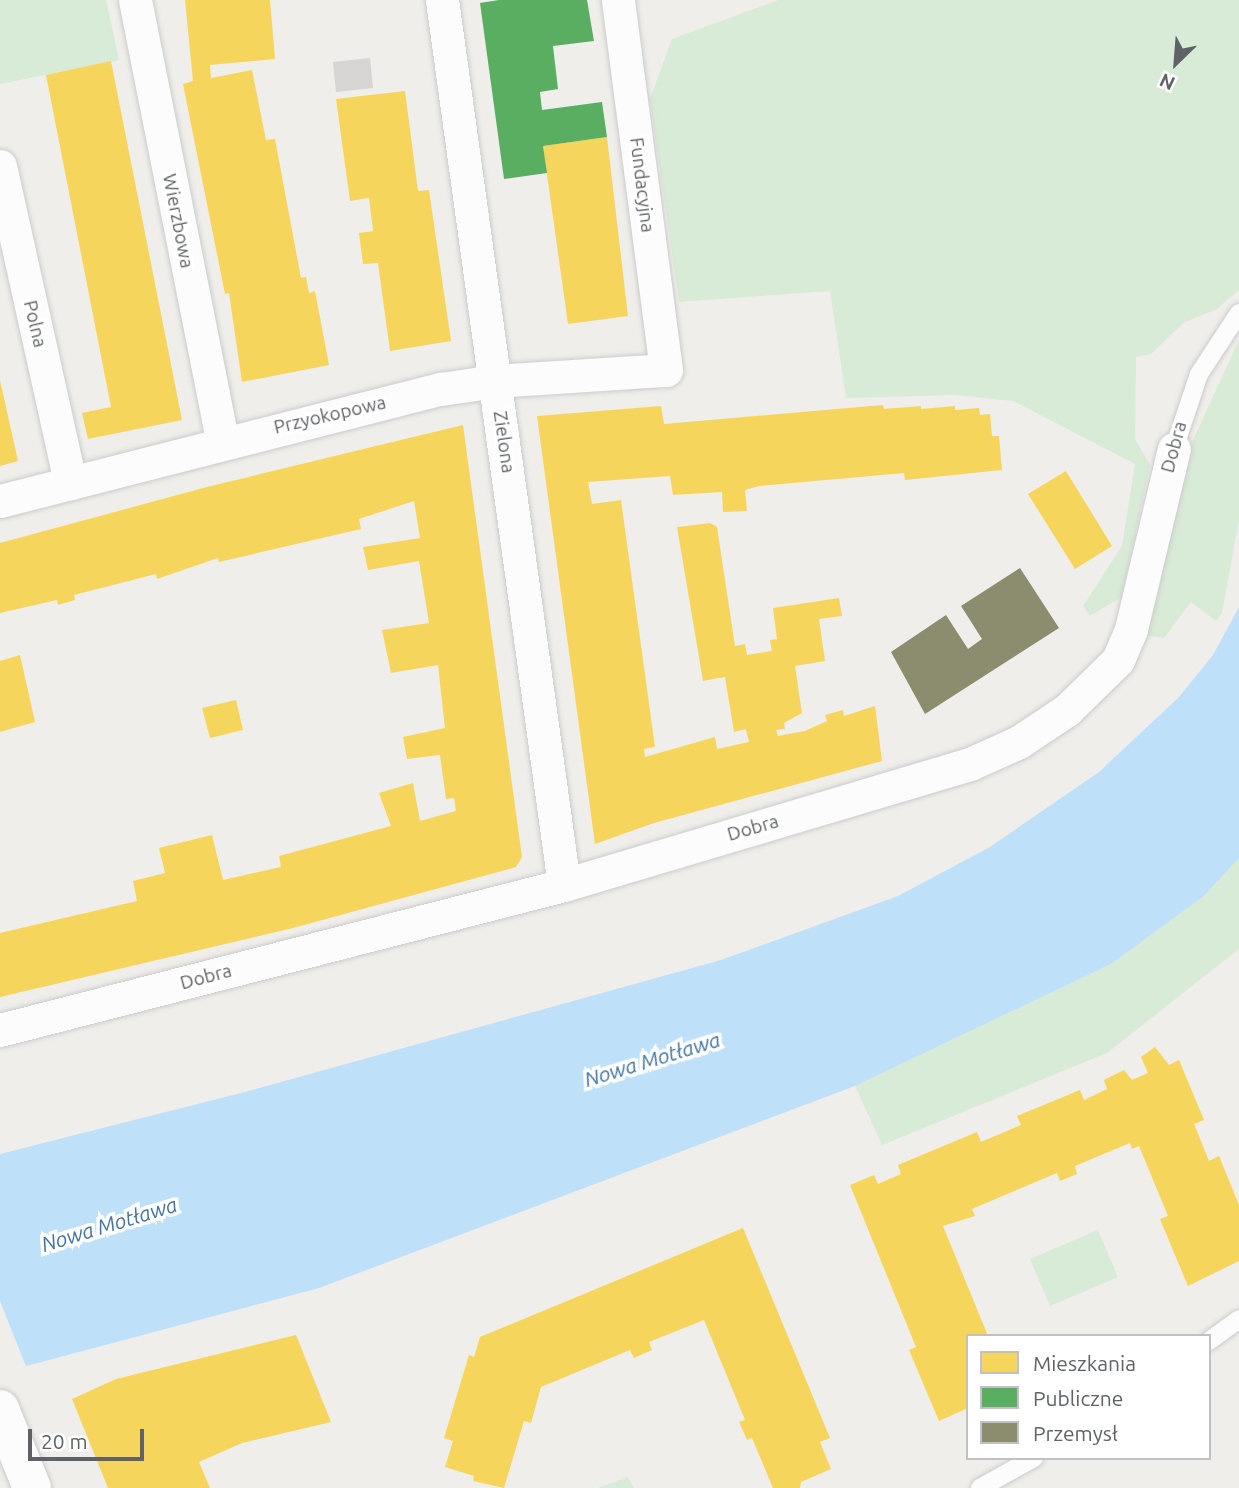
<!DOCTYPE html>
<meta charset="utf-8">
<style>
body{margin:0}
#map{position:relative;width:1239px;height:1488px;overflow:hidden;background:#efeeea;font-family:Ubuntu,sans-serif}
div>[style]{position:absolute}
[style*='--x']{left:calc(var(--x)*1px);top:calc(var(--y)*1px);width:calc(var(--w)*1px);rotate:calc(var(--a)*1deg)}
.green>*{inset:0;background:#d8ebd6}
.water>*{inset:0;background:#bfe0f9}
.pier>*{inset:0;background:#efeeea}
.homes>*{inset:0;background:#f6d55c}
.public>*{inset:0;background:#5aae61}
.industry>*{inset:0;background:#8c8c6e}
.building>*{inset:0;background:#d6d5d3}
.roads{filter:drop-shadow(0 0 2px #cbcccc) drop-shadow(0 0 2px #cbcccc)}
.lane>*{height:18px;margin:-9px;padding:0 9px;transform-origin:9px;border-radius:9px;background:#fdfcfc}
.street>*{height:33px;margin:-16.5px;padding:0 16.5px;transform-origin:16.5px;border-radius:16.5px;background:#fdfcfc}
.secondary>*{height:38px;margin:-19px;padding:0 19px;transform-origin:19px;border-radius:19px;background:#fdfcfc}
span{translate:-50% -50%;white-space:nowrap;text-align:center;line-height:1.15;-webkit-text-stroke:7px #fff;paint-order:stroke}
.street-label{font-size:19px;color:#5f6368}
.water-label{font-size:21px;color:#4174aa;font-style:italic}
.legend{position:absolute;left:966px;top:1334px;width:245px;height:126px;box-sizing:border-box;background:#fff;border:2px solid #bfc1c3;margin:0;padding:9px 12px;list-style:none;font-size:21px;color:#5f6368}
.legend li{display:flex;align-items:center;gap:14px;height:35px}
.legend b{width:35px;border:2px solid #bfc1c3}
.north{position:absolute;left:1141px;top:28px;width:70px;height:70px;-webkit-text-stroke:5px #fff;paint-order:stroke;rotate:205deg;font-size:19px;font-weight:700;line-height:28px;text-align:center;color:#5f6368}
.north::after{content:'';display:block;margin:auto;width:24px;height:32px;background:#5f6368;clip-path:polygon(50% 0,100% 100%,50% 72%,0 100%)}
.scale{position:absolute;left:28px;top:1429px;width:116px;height:32px;box-sizing:border-box;border:4px solid #5f6368;border-top:0;padding-left:9px;font-size:21px;line-height:24px;white-space:nowrap;color:#5f6368;-webkit-text-stroke:5px #fff;paint-order:stroke}
</style>
<div id="map">
<div class="green">
<div style="clip-path:polygon(0 0,106px 0,119px 60px,0 84px)"></div>
<div style="clip-path:polygon(778px 0,1239px 0,1239px 290px,1217px 309px,1183px 323px,1151px 354px,1136px 357px,1135px 439px,1150px 465px,1122px 597px,1090px 616px,1083px 606px,1122px 546px,1135px 464px,1013px 401px,956px 395px,846px 398px,830px 291px,679px 302px,650px 99px,672px 39px)"></div>
<div style="clip-path:polygon(1239px 340px,1239px 520px,1222px 613px,1216px 621px,1191px 602px,1164px 638px,1144px 635px,1188px 451px)"></div>
<div style="clip-path:polygon(1239px 858px,1239px 949px,1107px 1053px,882px 1145px,855px 1086px,1111px 964px,1204px 896px)"></div>
<div style="clip-path:polygon(1098px 1230px,1118px 1277px,1050px 1306px,1030px 1259px)"></div>
<div style="clip-path:polygon(628px 1477px,634px 1488px,598px 1488px)"></div>
</div>
<div class="water">
<div style="clip-path:polygon(1239px 607px,1239px 858px,1204px 896px,1111px 964px,855px 1086px,319px 1288px,0 1373px,0 1154px,245px 1092px,721px 960px,898px 896px,990px 847px,1099px 772px,1179px 697px,1213px 655px)"></div>
</div>
<div class="pier">
<div style="clip-path:polygon(0 1301px,27px 1369px,0 1376px)"></div>
</div>
<div class="homes">
<div style="clip-path:polygon(185px 0,270px 0,275px 59px,210px 65px,211px 78px,252px 70px,266px 140px,275px 139px,301px 278px,306px 277px,309px 293px,315px 291px,329px 365px,242px 382px,229px 293px,225px 294px,183px 84px,193px 81px)"></div>
<div style="clip-path:polygon(111px 61px,182px 420px,88px 439px,82px 413px,111px 407px,46px 75px)"></div>
<div style="clip-path:polygon(405px 91px,418px 191px,429px 190px,451px 341px,390px 351px,378px 263px,363px 264px,359px 233px,373px 231px,369px 198px,350px 201px,336px 99px)"></div>
<div style="clip-path:polygon(607px 137px,628px 316px,568px 324px,543px 146px)"></div>
<div style="clip-path:polygon(0 380px,18px 461px,0 466px)"></div>
<div style="clip-path:polygon(883px 405px,884px 409px,921px 406px,921px 409px,955px 406px,955px 410px,979px 408px,980px 415px,990px 414px,992px 436px,999px 436px,1002px 470px,905px 480px,904px 473px,759px 486px,745px 490px,747px 511px,723px 512px,722px 492px,673px 495px,670px 476px,588px 482px,592px 504px,621px 500px,655px 747px,644px 749px,645px 757px,715px 737px,717px 749px,749px 742px,746px 729px,734px 732px,725px 677px,703px 681px,677px 527px,710px 523px,717px 527px,735px 646px,745px 644px,747px 655px,772px 651px,770px 640px,777px 639px,773px 608px,839px 598px,842px 616px,819px 619px,825px 661px,795px 666px,802px 713px,784px 723px,785px 729px,776px 730px,778px 736px,805px 731px,827px 721px,825px 715px,843px 710px,844px 716px,875px 706px,882px 761px,654px 823px,595px 844px,537px 416px,661px 406px,664px 424px)"></div>
<div style="clip-path:polygon(463px 425px,522px 857px,516px 867px,293px 928px,0 997px,0 933px,137px 901px,133px 881px,165px 873px,159px 848px,212px 835px,223px 880px,281px 867px,279px 856px,391px 826px,379px 793px,413px 783px,420px 821px,456px 811px,454px 798px,446px 799px,440px 755px,407px 759px,403px 737px,445px 728px,438px 665px,391px 673px,382px 630px,429px 623px,419px 561px,368px 570px,363px 547px,420px 538px,414px 501px,359px 519px,361px 529px,219px 562px,218px 558px,157px 579px,156px 574px,74px 595px,75px 600px,58px 605px,57px 600px,0 613px,0 543px,207px 487px)"></div>
<div style="clip-path:polygon(1066px 471px,1112px 546px,1075px 569px,1028px 494px)"></div>
<div style="clip-path:polygon(20px 655px,35px 722px,0 732px,0 661px)"></div>
<div style="clip-path:polygon(236px 700px,243px 730px,210px 738px,202px 708px)"></div>
<div style="clip-path:polygon(1155px 1047px,1169px 1065px,1179px 1060px,1204px 1120px,1194px 1124px,1209px 1161px,1219px 1156px,1239px 1205px,1239px 1261px,1188px 1286px,1160px 1219px,1168px 1216px,1139px 1146px,1132px 1149px,1130px 1143px,1075px 1166px,1077px 1174px,1060px 1181px,1057px 1173px,972px 1209px,975px 1216px,943px 1226px,988px 1336px,968px 1336px,968px 1408px,939px 1421px,909px 1350px,916px 1347px,850px 1185px,874px 1175px,878px 1184px,901px 1174px,898px 1165px,977px 1132px,981px 1142px,1021px 1125px,1017px 1116px,1080px 1090px,1084px 1100px,1107px 1089px,1104px 1080px,1124px 1070px,1132px 1080px,1148px 1073px,1141px 1057px)"></div>
<div style="clip-path:polygon(743px 1228px,830px 1438px,820px 1442px,831px 1469px,801px 1482px,800px 1488px,773px 1488px,752px 1438px,747px 1440px,739px 1422px,745px 1420px,704px 1320px,649px 1342px,652px 1350px,634px 1358px,630px 1350px,541px 1387px,531px 1423px,524px 1421px,504px 1488px,473px 1481px,474px 1476px,445px 1467px,453px 1441px,444px 1438px,469px 1355px,474px 1357px,480px 1337px)"></div>
<div style="clip-path:polygon(296px 1335px,331px 1422px,242px 1443px,199px 1462px,210px 1488px,108px 1488px,72px 1399px,116px 1379px)"></div>
</div>
<div class="public">
<div style="clip-path:polygon(499px 0,587px 0,594px 41px,553px 46px,558px 89px,540px 92px,542px 110px,602px 102px,607px 137px,543px 146px,547px 173px,504px 179px,480px 3px)"></div>
</div>
<div class="industry">
<div style="clip-path:polygon(1020px 568px,1059px 628px,925px 714px,891px 652px,946px 615px,968px 649px,982px 639px,961px 606px)"></div>
</div>
<div class="building">
<div style="clip-path:polygon(370px 58px,373px 88px,336px 92px,333px 62px)"></div>
</div>
<div class="roads">
<div class="lane">
<div style="--x:1174;--y:449;--w:79;--a:-71.6"></div>
<div style="--x:1199;--y:374;--w:73;--a:-56.7"></div>
<div style="--x:1209;--y:1341;--w:37;--a:-36"></div>
<div style="--x:980;--y:1488;--w:62;--a:-29.1"></div>
</div>
<div class="street">
<div style="--x:135;--y:0;--w:449;--a:78.8"></div>
<div style="--x:442;--y:0;--w:893;--a:82.15"></div>
<div style="--x:0;--y:166;--w:325;--a:77.5"></div>
<div style="--x:0;--y:501;--w:455;--a:-14.3"></div>
<div style="--x:441;--y:389;--w:55;--a:-8.4"></div>
<div style="--x:495;--y:381;--w:171;--a:-3.7"></div>
<div style="--x:666;--y:370;--w:373;--a:-97.4"></div>
<div style="--x:0;--y:1030;--w:582;--a:-14.42"></div>
<div style="--x:564;--y:885;--w:424;--a:-16.6"></div>
<div style="--x:970;--y:764;--w:54;--a:-24.2"></div>
<div style="--x:1019;--y:742;--w:58;--a:-33.7"></div>
<div style="--x:1067;--y:710;--w:71;--a:-44.4"></div>
<div style="--x:1118;--y:660;--w:34;--a:-67"></div>
<div style="--x:1131;--y:629;--w:185;--a:-76.6"></div>
</div>
<div class="secondary">
<div style="--x:0;--y:1409;--w:85;--a:67.9"></div>
</div>
</div>
<div class="street-label">
<span style="left:642px;top:185px;rotate:83deg">Fundacyjna</span>
<span style="left:178px;top:221px;rotate:79deg">Wierzbowa</span>
<span style="left:35px;top:324px;rotate:77deg">Polna</span>
<span style="left:330px;top:415px;rotate:-13deg">Przyokopowa</span>
<span style="left:504px;top:442px;rotate:82deg">Zielona</span>
<span style="left:1174px;top:447px;rotate:-75deg">Dobra</span>
<span style="left:753px;top:828px;rotate:-16deg">Dobra</span>
<span style="left:206px;top:977px;rotate:-15deg">Dobra</span>
</div>
<div class="water-label">
<span style="left:652px;top:1059px;rotate:-17deg">Nowa Motława</span>
<span style="left:109px;top:1224px;rotate:-17deg">Nowa Motława</span>
</div>
<ul class="legend">
<li><b style="height:19px;background:#f6d55c"></b>Mieszkania</li>
<li><b style="height:19px;background:#5aae61"></b>Publiczne</li>
<li><b style="height:19px;background:#8c8c6e"></b>Przemysł</li>
</ul>
<div class="north">N</div>
<div class="scale">20 m</div>
</div>
